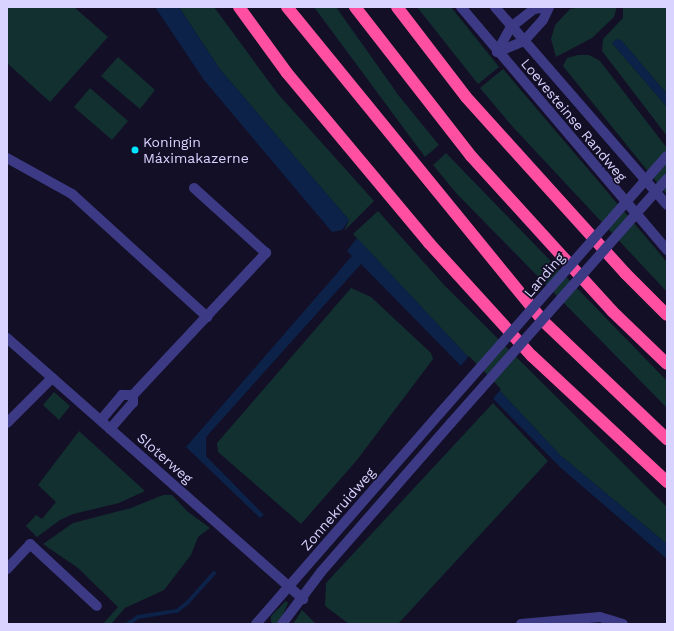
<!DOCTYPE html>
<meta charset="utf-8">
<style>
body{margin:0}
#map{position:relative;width:674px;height:631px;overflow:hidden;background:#130f26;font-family:"Work Sans",sans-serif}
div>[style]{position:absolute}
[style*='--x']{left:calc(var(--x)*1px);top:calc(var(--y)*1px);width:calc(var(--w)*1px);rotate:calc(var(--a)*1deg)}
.green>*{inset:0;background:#12302f}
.water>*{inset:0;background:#0c2248}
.pier>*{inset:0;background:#130f26}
.stream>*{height:4px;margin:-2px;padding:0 2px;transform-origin:2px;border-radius:2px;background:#0c2248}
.minor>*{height:10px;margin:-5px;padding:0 5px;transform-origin:5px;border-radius:5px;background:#3d3a85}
.highway>*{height:12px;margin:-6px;padding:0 6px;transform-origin:6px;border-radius:6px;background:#ff4fa3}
.minor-bridge>*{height:10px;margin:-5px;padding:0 5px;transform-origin:5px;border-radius:5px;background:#3d3a85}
.dots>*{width:11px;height:11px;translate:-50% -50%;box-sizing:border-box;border:2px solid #130f26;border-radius:50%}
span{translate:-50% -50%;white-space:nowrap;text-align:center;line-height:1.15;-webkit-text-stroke:3.5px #130f26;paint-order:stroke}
.street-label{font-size:14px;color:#d9d4ff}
.poi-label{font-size:14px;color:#d9d4ff}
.left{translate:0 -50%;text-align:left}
.frame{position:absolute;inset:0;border:8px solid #d9d4ff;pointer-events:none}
</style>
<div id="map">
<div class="green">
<div style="clip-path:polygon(7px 7px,74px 7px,108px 37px,50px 102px,7px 63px)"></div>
<div style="clip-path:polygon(179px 7px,214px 7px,278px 94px,374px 201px,344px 231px,349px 220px,219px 68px)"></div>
<div style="clip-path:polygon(314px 7px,336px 7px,399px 96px,439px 145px,425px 157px)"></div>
<div style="clip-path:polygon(417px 7px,451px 7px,499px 67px,478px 84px)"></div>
<div style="clip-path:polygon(582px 7px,616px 7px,616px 10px,614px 17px,592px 38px,556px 57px,551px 39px,555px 25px,570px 9px)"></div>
<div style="clip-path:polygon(623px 7px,667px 7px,667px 94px,621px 40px,612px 43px,667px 107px,667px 136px,602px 51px,603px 39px,623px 18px)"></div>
<div style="clip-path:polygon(578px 55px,589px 55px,600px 61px,667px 148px,667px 195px,563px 66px,567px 58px)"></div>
<div style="clip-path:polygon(118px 57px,155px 90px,140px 109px,101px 76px)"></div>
<div style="clip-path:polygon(503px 69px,667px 262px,667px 292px,512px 126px,480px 88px)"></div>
<div style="clip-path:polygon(90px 88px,128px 121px,112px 140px,74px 107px)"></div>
<div style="clip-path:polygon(446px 153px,667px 381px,667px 408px,457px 194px,433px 165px)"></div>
<div style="clip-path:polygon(378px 211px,445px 286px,667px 507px,667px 544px,560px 455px,353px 234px)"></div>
<div style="clip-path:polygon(351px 288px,371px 297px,431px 353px,433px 359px,357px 460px,301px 524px,218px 452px,217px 443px)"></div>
<div style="clip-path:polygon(54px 392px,70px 406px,59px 420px,43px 405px)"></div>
<div style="clip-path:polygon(493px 403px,548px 461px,398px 624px,349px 624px,325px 606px,326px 583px)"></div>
<div style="clip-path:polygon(79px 431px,145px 491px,119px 503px,73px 514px,60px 520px,37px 537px,26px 526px,36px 515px,42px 519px,56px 502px,38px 485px)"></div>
<div style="clip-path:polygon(163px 495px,172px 495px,188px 512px,210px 528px,198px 537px,191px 555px,164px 590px,125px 608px,111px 624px,103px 624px,118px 607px,78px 568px,43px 544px,73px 523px,131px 508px)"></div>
<div style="clip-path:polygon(286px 601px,288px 603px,279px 623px,274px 624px,271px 622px,271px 616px)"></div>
<div style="clip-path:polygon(302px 610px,315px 623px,314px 624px,293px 624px)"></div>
</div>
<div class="water">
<div style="clip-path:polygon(155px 7px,179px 7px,219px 68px,349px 220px,342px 230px,332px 232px,204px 80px)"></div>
<div style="clip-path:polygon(616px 39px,621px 40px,667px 94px,667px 107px,612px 43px)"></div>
<div style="clip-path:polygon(357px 238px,560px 455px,667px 544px,667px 559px,561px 468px,361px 264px,206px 437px,206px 456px,264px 515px,260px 518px,186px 447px,352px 256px,347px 251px)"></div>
</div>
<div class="pier">
<div style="clip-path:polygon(469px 356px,501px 389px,492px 400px,460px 367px)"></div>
</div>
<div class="stream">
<div style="--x:128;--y:624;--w:12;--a:-35"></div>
<div style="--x:138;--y:617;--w:39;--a:-9"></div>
<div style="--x:177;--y:611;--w:14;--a:-39"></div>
<div style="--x:188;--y:602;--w:39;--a:-48"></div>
</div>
<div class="minor">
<div style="--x:461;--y:7;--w:319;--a:49.7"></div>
<div style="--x:495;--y:7;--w:262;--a:49"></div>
<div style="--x:497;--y:52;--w:29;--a:-22"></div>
<div style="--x:524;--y:41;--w:28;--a:-48"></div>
<div style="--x:543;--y:20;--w:14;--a:-65"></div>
<div style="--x:497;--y:52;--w:29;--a:-61"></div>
<div style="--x:511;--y:27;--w:29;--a:-38"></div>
<div style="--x:534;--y:9;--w:13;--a:-9"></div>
<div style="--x:7;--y:158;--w:74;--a:29"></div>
<div style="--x:72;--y:194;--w:183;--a:42.3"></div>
<div style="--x:7;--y:338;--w:395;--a:41.4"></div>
<div style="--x:101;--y:420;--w:33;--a:-50"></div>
<div style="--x:122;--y:395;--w:11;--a:0"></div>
<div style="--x:133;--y:395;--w:195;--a:-46.9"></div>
<div style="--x:266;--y:253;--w:97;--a:-137.9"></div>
<div style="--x:7;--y:423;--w:64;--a:-45"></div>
<div style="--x:110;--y:429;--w:35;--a:-49"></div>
<div style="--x:133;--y:403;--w:8;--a:-90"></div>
<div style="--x:7;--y:569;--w:34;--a:-47"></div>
<div style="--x:30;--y:544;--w:91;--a:42.8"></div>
<div style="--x:256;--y:624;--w:281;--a:-48.9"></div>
<div style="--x:282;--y:624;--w:65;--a:-53.1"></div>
<div style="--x:321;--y:572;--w:198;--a:-48.9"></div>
<div style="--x:521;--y:624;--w:79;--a:-5.1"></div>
<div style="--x:600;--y:617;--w:24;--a:17"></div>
</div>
<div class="highway">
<div style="--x:239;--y:7;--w:82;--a:54"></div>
<div style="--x:287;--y:73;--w:222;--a:50.1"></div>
<div style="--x:429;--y:243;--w:153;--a:47.7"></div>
<div style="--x:532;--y:356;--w:185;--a:43"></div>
<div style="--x:287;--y:7;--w:404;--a:50.8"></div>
<div style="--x:542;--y:320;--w:173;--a:43.6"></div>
<div style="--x:355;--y:7;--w:189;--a:52.1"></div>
<div style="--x:471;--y:156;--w:210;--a:47.7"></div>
<div style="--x:612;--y:311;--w:76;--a:43.9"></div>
<div style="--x:397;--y:7;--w:113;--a:52.5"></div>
<div style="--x:466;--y:97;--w:237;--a:47.9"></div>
<div style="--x:625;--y:273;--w:59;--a:45"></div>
</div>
<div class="minor-bridge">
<div style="--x:441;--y:412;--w:341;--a:-48.6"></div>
<div style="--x:451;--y:423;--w:326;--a:-48.5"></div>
</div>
<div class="dots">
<div style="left:135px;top:150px;background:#00e5ff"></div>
</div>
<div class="street-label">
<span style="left:574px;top:120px;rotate:50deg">Loevesteinse Randweg</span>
<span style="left:544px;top:275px;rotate:-49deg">Landing</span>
<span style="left:165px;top:458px;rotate:41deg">Sloterweg</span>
<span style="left:338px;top:509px;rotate:-49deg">Zonnekruidweg</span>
</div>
<div class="poi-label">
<span class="left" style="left:143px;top:150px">Koningin<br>Máximakazerne</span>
</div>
<div class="frame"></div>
</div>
